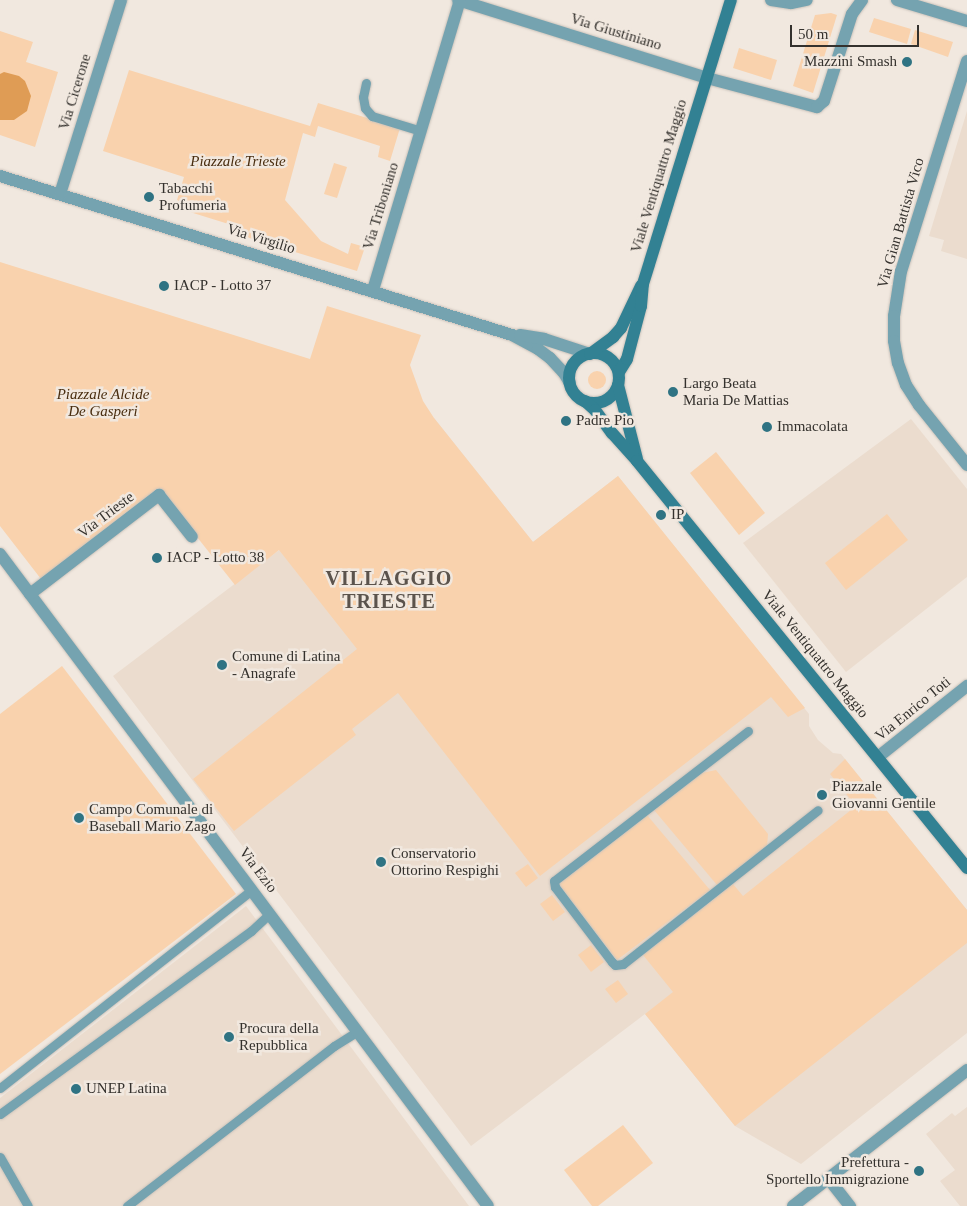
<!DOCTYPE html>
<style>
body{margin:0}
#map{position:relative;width:967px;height:1206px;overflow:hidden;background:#f1e8df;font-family:Georgia,serif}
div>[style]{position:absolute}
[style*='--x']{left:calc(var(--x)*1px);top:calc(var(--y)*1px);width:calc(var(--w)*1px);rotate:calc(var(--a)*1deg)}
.built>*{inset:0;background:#ebdcce}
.green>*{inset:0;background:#f9d2ad}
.round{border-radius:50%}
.water>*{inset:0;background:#df9c55}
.roads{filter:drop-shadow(0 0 1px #cbc3bb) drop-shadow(0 0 1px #cbc3bb)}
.lane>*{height:9px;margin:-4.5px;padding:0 4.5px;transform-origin:4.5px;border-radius:4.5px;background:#75a3b0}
.street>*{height:12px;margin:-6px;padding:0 6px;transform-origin:6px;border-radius:6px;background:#75a3b0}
.secondary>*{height:12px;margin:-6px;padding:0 6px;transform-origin:6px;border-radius:6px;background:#328193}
.secondary>.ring{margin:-6px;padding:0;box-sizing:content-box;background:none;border:12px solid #328193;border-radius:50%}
.dots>*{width:14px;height:14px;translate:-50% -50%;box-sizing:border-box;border:2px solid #f1e8df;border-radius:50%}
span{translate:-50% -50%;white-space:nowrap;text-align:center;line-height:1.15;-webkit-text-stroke:5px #f1e8df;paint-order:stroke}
.street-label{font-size:15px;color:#34312d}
.poi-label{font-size:15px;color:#34312d}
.right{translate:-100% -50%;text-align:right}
.left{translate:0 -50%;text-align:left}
.park-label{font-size:15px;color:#492d0f;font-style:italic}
.district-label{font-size:20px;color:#5b534c;font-weight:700;letter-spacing:1px}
.scale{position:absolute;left:790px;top:25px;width:129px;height:22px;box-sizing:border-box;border:2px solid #34312d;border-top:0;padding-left:6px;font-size:15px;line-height:18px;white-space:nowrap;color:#34312d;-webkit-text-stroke:4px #f1e8df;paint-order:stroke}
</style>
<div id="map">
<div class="built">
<div style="clip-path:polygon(967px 111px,967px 259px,941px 251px,944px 240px,929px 236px)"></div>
<div style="clip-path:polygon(434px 418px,533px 542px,618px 476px,809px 714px,809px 726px,818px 740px,833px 753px,841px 754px,967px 910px,967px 1033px,801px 1164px,735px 1126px,645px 1014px,471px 1146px,113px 676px,278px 551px)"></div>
<div style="clip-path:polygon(911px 419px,967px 489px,967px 577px,846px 672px,743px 543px)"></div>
<div style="clip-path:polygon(246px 906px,469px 1206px,0 1206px,0 1098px)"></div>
<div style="clip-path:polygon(967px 1107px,967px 1206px,960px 1206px,940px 1181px,955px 1170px,926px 1134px,952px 1113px,955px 1116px)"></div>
</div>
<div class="green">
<div style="clip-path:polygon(831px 13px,837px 15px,813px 93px,793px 86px,815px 15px)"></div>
<div style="clip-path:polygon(874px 18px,911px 29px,907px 44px,869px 32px)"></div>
<div style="clip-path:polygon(915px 30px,953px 42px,948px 57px,911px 44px)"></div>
<div style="clip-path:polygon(0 31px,33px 42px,26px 62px,58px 72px,35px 147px,0 135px)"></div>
<div style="clip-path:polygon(739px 48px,777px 60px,771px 80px,733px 68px)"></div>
<div style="clip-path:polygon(129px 70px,310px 126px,318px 103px,400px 128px,390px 161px,378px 157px,380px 146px,318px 126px,315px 137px,303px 133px,285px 200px,321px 241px,348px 254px,351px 243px,365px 247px,357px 271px,233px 233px,235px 226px,177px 208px,179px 201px,177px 200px,184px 177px,103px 151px)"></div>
<div style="clip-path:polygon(334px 163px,347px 167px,337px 198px,324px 194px)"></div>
<div style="clip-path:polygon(0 262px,310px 359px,327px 306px,421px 335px,410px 365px,423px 401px,434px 418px,533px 542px,618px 476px,805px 708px,788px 717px,771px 697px,540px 876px,398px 693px,352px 729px,356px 735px,234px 831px,193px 779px,357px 649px,279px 550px,235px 585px,159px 489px,41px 579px,0 526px)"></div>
<div class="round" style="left:588px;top:371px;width:18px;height:18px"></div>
<div style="clip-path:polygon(716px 452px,765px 513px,739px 535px,690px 473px)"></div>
<div style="clip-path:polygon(887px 514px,908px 540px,846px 590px,825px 563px)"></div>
<div style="clip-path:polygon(62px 666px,236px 894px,0 1074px,0 714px)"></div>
<div style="clip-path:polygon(845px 759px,967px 910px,967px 943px,735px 1126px,645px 1014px,673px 992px,643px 955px,733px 884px,743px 896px,856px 806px,830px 774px)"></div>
<div style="clip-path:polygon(716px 770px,768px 834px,767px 847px,717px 885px,654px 810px,702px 773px)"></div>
<div style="clip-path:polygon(647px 815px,710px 890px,617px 960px,558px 883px)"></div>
<div style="clip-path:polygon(528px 864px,538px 878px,526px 887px,515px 873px)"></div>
<div style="clip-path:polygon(552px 895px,565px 912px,553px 921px,540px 904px)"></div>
<div style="clip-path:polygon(591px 945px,604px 962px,591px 972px,578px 955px)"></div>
<div style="clip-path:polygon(618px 980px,628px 994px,616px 1003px,605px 989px)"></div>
<div style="clip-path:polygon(623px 1125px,653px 1163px,598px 1206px,592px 1206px,564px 1170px)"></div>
</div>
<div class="water">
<div style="clip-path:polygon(4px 72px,19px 76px,25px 81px,31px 96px,27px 111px,14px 120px,0 120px,0 74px)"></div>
</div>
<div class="roads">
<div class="lane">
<div style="--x:366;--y:83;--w:14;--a:102"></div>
<div style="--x:363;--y:97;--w:11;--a:80"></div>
<div style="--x:365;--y:108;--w:11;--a:49"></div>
<div style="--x:372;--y:116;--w:51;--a:17"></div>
<div style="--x:748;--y:731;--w:245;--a:142.3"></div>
<div style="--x:554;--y:881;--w:6;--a:81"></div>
<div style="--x:555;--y:887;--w:94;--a:52.8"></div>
<div style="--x:612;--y:962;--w:4;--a:45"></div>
<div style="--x:615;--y:965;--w:8;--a:-7"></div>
<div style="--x:623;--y:964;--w:248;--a:-38.3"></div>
<div style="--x:0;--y:1088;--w:320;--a:-38.2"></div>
<div style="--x:0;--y:1114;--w:311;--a:-36.1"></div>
<div style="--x:251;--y:931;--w:26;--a:-43"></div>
<div style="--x:0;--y:1157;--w:56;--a:60.3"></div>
<div style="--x:127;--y:1206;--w:262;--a:-37.7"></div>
<div style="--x:334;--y:1046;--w:28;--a:-32"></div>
</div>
<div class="street">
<div style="--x:458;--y:0;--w:261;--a:17.4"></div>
<div style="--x:707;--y:78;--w:114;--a:14.8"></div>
<div style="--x:817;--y:107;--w:9;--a:-41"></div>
<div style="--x:824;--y:101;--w:91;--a:-72.2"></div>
<div style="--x:852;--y:14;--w:17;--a:-54"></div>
<div style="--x:771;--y:0;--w:20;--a:9"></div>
<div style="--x:791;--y:3;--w:16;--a:-11"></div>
<div style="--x:897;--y:0;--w:73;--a:16.7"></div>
<div style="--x:967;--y:61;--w:220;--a:107.4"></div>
<div style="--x:901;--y:271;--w:46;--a:98.8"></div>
<div style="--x:894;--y:316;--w:25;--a:90"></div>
<div style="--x:894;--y:341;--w:22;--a:80"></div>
<div style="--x:898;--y:363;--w:23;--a:70"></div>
<div style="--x:906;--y:385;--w:24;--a:57"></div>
<div style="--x:919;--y:405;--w:77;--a:51.3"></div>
<div style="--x:0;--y:176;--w:536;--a:17.25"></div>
<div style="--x:512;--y:335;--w:30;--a:28"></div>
<div style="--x:538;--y:349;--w:15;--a:37"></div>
<div style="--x:550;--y:358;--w:21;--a:47"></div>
<div style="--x:564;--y:373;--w:12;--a:59"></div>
<div style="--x:60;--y:194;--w:203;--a:-72.5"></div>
<div style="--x:373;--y:290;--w:303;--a:-73.3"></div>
<div style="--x:520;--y:335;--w:24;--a:9"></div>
<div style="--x:544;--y:339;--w:48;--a:18.1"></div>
<div style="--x:0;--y:554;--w:814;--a:53.19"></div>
<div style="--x:30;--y:594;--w:163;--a:-37.5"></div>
<div style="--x:159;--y:495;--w:53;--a:51.8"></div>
<div style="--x:878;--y:757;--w:114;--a:-38.6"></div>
<div style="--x:828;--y:1178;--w:36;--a:52"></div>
<div style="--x:793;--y:1206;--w:221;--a:-38"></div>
</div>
<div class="secondary">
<div class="ring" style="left:569px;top:353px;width:38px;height:38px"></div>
<div style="--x:590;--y:354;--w:29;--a:-36"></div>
<div style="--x:613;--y:337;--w:12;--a:-48"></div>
<div style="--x:621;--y:328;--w:47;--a:-64.5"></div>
<div style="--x:619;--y:372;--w:15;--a:-58"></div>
<div style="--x:627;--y:359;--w:55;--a:-75.2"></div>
<div style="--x:641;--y:306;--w:22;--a:-85"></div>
<div style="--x:643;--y:284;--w:297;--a:-72.8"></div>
<div style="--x:618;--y:385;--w:76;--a:75.6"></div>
<div style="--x:585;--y:401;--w:13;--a:42"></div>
<div style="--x:595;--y:410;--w:29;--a:54"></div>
<div style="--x:612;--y:433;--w:38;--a:48"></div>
<div style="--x:637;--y:461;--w:524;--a:50.96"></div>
</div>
</div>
<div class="dots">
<div style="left:907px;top:62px;background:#2f7383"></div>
<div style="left:149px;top:197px;background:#2f7383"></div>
<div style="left:164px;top:286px;background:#2f7383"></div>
<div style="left:673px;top:392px;background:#2f7383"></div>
<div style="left:566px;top:421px;background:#2f7383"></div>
<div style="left:767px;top:427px;background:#2f7383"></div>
<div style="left:661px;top:515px;background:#2f7383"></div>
<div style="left:157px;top:558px;background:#2f7383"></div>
<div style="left:222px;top:665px;background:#2f7383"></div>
<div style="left:822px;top:795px;background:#2f7383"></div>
<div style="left:79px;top:818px;background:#2f7383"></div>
<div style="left:381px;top:862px;background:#2f7383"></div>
<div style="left:229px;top:1037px;background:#2f7383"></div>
<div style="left:76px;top:1089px;background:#2f7383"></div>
<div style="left:919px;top:1171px;background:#2f7383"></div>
</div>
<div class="street-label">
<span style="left:616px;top:32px;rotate:17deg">Via Giustiniano</span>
<span style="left:75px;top:92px;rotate:-73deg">Via Cicerone</span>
<span style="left:659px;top:176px;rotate:-73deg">Viale Ventiquattro Maggio</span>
<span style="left:381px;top:206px;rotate:-73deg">Via Triboniano</span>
<span style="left:901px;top:223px;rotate:-74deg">Via Gian Battista Vico</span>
<span style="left:261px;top:239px;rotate:17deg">Via Virgilio</span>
<span style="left:106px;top:515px;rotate:-37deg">Via Trieste</span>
<span style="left:815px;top:654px;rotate:51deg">Viale Ventiquattro Maggio</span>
<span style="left:913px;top:709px;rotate:-39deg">Via Enrico Toti</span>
<span style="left:258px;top:870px;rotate:53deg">Via Ezio</span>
</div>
<div class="poi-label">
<span class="right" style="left:897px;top:62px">Mazzini Smash</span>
<span class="left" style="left:159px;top:197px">Tabacchi<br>Profumeria</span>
<span class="left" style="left:174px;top:286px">IACP - Lotto 37</span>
<span class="left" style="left:683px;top:392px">Largo Beata<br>Maria De Mattias</span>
<span class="left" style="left:576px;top:421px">Padre Pio</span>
<span class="left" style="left:777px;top:427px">Immacolata</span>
<span class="left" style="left:671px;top:515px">IP</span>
<span class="left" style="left:167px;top:558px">IACP - Lotto 38</span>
<span class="left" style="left:232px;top:665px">Comune di Latina<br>- Anagrafe</span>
<span class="left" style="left:832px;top:795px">Piazzale<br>Giovanni Gentile</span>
<span class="left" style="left:89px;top:818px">Campo Comunale di<br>Baseball Mario Zago</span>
<span class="left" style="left:391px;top:862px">Conservatorio<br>Ottorino Respighi</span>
<span class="left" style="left:239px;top:1037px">Procura della<br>Repubblica</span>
<span class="left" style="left:86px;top:1089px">UNEP Latina</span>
<span class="right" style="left:909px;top:1171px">Prefettura -<br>Sportello Immigrazione</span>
</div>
<div class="park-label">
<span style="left:238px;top:162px">Piazzale Trieste</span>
<span style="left:103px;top:403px">Piazzale Alcide<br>De Gasperi</span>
</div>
<div class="district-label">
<span style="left:389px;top:590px">VILLAGGIO<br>TRIESTE</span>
</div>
<div class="scale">50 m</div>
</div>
